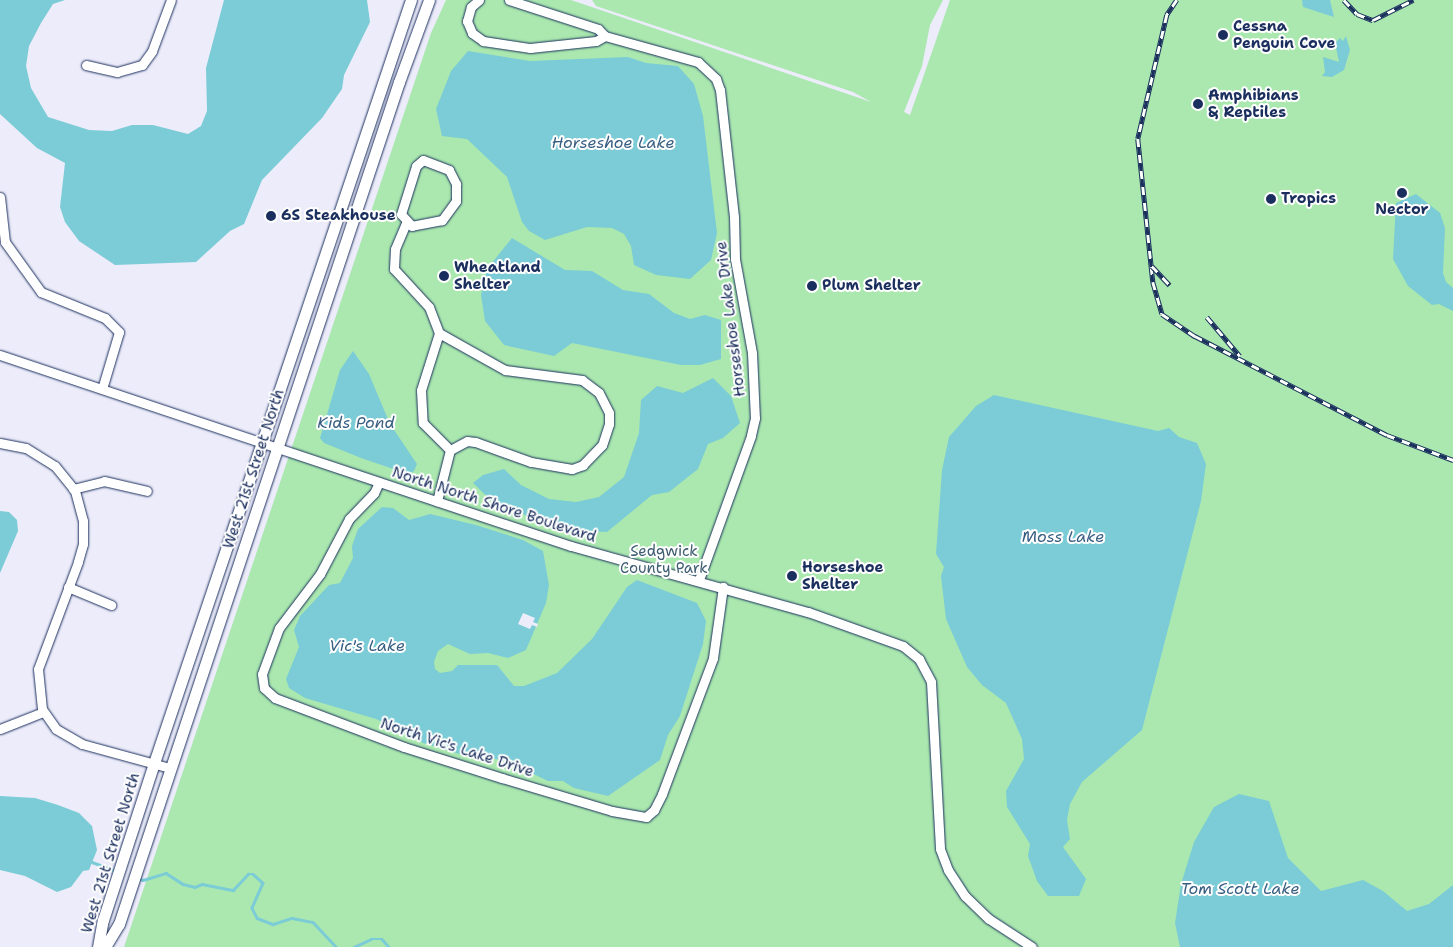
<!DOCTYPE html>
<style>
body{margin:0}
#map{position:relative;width:1453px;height:947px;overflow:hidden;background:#ececfa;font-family:"Shantell Sans",sans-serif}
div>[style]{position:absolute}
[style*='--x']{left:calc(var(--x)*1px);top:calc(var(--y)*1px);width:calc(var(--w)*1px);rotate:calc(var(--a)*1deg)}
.green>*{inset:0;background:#aae8af}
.water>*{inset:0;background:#7bccd6}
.pier>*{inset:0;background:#ececfa}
.stream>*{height:2.5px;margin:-1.25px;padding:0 1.25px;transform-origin:1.25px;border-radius:1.25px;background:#7bccd6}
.roads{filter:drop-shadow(0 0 1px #1b2f5e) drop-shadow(0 0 1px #1b2f5e)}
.minor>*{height:9px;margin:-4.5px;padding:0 4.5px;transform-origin:4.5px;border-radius:4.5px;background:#fff}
.major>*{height:11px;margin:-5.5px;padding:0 5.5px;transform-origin:5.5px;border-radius:5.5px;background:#fff}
.rail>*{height:4.5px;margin-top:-2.25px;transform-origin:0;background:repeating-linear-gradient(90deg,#fff 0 8px,#1b2f5e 0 16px);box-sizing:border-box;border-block:1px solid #1b2f5e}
.dots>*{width:14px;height:14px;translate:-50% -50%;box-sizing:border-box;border:2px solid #fff;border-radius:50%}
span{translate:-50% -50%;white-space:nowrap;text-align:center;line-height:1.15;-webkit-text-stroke:4px #fff;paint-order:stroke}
.poi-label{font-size:15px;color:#1b2f5e;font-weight:700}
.left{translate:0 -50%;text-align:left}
.street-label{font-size:15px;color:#1b2f5e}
.park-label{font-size:15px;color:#3f5d72}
.water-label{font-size:16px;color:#385e82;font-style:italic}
</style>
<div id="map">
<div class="green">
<div style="clip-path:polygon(446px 0,571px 0,871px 102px,853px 92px,596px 6px,592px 0,943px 0,930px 25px,922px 66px,904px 112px,910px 115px,950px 0,1453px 0,1453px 947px,124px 947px,431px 33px)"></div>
</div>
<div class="water">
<div style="clip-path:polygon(0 0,65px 0,53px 4px,41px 23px,29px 46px,26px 66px,31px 88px,48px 117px,89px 130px,112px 131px,132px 125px,153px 125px,188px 134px,201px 126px,207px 111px,206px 68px,224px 0,367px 0,370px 22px,344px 75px,342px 89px,322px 118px,262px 180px,244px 224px,230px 231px,196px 262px,115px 265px,79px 241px,65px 222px,60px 207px,65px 163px,37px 148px,0 114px)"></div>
<div style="clip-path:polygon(1302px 0,1330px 0,1334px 17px,1303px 7px)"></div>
<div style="clip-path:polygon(1346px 36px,1350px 50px,1344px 70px,1332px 77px,1322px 76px,1325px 72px,1323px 57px,1339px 62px,1335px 43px,1340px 38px,1343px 41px)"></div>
<div style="clip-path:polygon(468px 51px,530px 61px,628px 57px,646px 63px,678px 66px,694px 84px,703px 116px,717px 233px,711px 260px,690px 279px,656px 275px,634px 265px,631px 246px,624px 234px,612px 228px,587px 227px,545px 240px,529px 231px,522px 222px,507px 177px,467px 139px,442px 136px,436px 109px,451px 71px)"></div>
<div style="clip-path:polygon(1416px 194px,1440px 213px,1445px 228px,1443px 273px,1446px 282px,1453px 288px,1453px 311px,1439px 304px,1432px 305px,1408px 286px,1393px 259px,1396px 203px)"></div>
<div style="clip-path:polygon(512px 238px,565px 270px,592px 271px,623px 290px,649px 294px,674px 313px,690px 319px,705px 315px,721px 320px,721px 359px,700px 365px,681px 365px,572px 343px,554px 356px,504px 345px,485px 321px,481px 295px,487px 269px)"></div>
<div style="clip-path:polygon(353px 351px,369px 374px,390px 424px,417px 464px,414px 471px,408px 474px,361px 458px,324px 443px,320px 438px,340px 370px)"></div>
<div style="clip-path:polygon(713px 378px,731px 396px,740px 423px,723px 438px,708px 444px,698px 469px,669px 492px,652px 495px,607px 532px,572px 530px,529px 519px,517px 508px,503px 512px,473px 483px,483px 475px,504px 469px,521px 485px,549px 499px,576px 502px,599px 497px,624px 477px,639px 433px,641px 400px,657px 386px,683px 393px)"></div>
<div style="clip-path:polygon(994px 395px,1158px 431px,1169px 428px,1179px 437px,1197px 443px,1206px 464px,1201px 501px,1142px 730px,1082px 782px,1070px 804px,1067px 820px,1070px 839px,1063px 847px,1086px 879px,1079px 896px,1048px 896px,1037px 881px,1028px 856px,1030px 844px,1007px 807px,1006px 791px,1024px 759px,1022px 739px,1006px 703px,982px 685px,967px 667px,946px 619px,941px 576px,944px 567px,936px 554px,942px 470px,949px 437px,976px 406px)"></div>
<div style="clip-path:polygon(382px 507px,393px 508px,409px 520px,430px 514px,476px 525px,523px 540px,543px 551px,549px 585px,546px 603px,526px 650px,508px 658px,488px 653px,470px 654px,448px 644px,438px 651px,434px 662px,435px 669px,440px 673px,452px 671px,458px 665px,497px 665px,514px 686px,524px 686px,557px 673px,592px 639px,627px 587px,637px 580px,697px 603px,706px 621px,703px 644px,680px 716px,668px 735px,660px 760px,608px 796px,574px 788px,563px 781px,548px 781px,504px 760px,466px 756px,423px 743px,376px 719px,305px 698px,289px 688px,286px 679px,299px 647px,294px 630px,300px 616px,329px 585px,340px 583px,353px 558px,352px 546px,358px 529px)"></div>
<div style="clip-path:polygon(0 511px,9px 512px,17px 520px,18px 531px,0 573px)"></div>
<div style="clip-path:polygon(1239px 794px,1269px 801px,1288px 858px,1321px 891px,1363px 880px,1383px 891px,1407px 911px,1429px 904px,1453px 885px,1453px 947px,1180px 947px,1175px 923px,1181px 884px,1194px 842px,1214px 807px)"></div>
<div style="clip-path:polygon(0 796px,35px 798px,58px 805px,79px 813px,92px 826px,97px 850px,89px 870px,83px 871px,71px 887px,57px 892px,25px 876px,0 870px)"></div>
</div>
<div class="pier">
<div style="clip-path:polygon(523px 613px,535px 618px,533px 622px,538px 624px,537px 627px,532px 625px,530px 629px,518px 624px)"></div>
</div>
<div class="stream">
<div style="--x:92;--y:862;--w:27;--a:20"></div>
<div style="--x:138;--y:878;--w:5;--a:22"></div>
<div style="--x:143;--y:880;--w:24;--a:-17"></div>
<div style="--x:166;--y:873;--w:20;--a:33"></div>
<div style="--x:183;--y:884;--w:12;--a:14"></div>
<div style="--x:195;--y:887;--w:8;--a:-23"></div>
<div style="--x:202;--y:884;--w:32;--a:11"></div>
<div style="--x:233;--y:890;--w:22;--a:-47"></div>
<div style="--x:248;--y:874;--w:5;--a:0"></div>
<div style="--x:253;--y:874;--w:13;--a:42"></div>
<div style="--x:263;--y:883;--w:27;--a:114"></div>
<div style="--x:252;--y:908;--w:11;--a:63"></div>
<div style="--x:257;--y:918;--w:17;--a:21"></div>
<div style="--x:273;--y:924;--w:20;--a:-18"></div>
<div style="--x:292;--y:918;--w:21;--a:11"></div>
<div style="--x:313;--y:922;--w:34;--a:47"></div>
<div style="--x:354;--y:947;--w:19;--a:-25"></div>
<div style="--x:371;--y:939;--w:11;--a:0"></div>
<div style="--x:382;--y:939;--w:11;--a:49"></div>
</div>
<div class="roads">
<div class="minor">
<div style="--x:479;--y:0;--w:11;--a:139"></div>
<div style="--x:471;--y:7;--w:15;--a:106"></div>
<div style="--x:467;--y:21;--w:13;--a:67"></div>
<div style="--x:472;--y:33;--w:14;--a:36"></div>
<div style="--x:483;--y:41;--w:48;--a:8.5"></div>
<div style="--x:530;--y:48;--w:66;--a:-6.1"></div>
<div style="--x:596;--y:41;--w:10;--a:-29"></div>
<div style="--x:509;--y:0;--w:94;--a:18"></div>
<div style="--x:598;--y:29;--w:10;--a:45"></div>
<div style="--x:605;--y:36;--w:97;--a:15.6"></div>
<div style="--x:698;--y:62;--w:25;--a:43"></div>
<div style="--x:716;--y:79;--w:12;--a:70"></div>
<div style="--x:720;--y:90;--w:128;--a:83.7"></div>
<div style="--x:734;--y:217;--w:42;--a:88.6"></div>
<div style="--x:735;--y:259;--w:96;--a:79.7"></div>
<div style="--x:752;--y:353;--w:65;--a:87.4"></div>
<div style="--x:755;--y:418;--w:18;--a:103"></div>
<div style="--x:751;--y:436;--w:153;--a:109.9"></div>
<div style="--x:86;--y:65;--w:32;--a:13"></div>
<div style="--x:117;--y:72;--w:26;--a:-16"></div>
<div style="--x:142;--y:65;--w:17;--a:-54"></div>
<div style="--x:152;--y:51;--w:54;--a:-69.6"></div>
<div style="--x:423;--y:160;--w:28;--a:21"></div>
<div style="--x:449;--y:170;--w:16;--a:63"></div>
<div style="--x:456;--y:184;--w:17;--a:90"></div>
<div style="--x:456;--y:201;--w:24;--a:126"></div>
<div style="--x:442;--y:220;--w:31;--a:169"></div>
<div style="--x:412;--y:226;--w:16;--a:-133"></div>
<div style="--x:401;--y:214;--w:50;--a:-72.6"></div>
<div style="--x:416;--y:166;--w:9;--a:-41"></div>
<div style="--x:0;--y:197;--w:45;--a:83.7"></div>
<div style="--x:5;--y:242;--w:62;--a:54.2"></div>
<div style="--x:41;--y:292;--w:69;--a:22.1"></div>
<div style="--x:105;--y:318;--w:20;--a:45"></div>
<div style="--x:119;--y:332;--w:59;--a:106.6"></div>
<div style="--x:406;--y:223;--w:28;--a:113"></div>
<div style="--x:395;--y:249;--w:20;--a:93"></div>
<div style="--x:394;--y:269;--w:52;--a:47.4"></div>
<div style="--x:429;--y:307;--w:28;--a:69"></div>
<div style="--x:439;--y:333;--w:60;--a:107.5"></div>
<div style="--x:421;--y:390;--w:33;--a:87"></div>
<div style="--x:423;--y:423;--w:38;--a:45"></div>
<div style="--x:450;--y:450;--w:53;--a:104.3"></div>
<div style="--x:439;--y:333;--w:76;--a:29.3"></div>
<div style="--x:505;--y:370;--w:78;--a:7.4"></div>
<div style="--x:582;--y:380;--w:21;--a:37"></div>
<div style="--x:599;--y:393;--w:22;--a:63"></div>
<div style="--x:609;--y:413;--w:11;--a:90"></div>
<div style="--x:609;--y:424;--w:22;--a:108"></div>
<div style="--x:602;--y:445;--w:28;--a:134"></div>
<div style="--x:583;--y:465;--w:12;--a:160"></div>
<div style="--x:572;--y:469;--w:42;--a:-170.3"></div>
<div style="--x:531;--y:462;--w:59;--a:-160.3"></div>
<div style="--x:475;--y:442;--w:8;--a:-173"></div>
<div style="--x:467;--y:441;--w:19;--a:152"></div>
<div style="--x:0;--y:355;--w:602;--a:18.5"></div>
<div style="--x:571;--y:546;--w:246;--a:15.6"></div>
<div style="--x:808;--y:612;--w:101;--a:19.7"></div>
<div style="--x:903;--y:646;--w:21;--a:39"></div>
<div style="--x:919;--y:659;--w:26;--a:62"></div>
<div style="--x:931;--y:682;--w:167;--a:86.9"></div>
<div style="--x:940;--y:849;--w:22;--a:69"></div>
<div style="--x:948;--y:870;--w:31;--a:57"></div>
<div style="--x:965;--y:896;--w:33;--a:44"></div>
<div style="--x:989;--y:919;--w:51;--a:33.1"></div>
<div style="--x:0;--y:443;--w:26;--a:11"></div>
<div style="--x:26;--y:448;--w:34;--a:32"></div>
<div style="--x:55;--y:466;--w:32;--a:51"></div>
<div style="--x:75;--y:491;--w:31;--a:75"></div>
<div style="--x:83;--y:521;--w:23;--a:90"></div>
<div style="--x:83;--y:544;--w:19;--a:106"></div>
<div style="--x:78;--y:562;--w:114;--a:110.5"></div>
<div style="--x:38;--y:669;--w:40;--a:84.3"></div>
<div style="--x:42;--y:709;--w:24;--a:55"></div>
<div style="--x:56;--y:729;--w:30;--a:30"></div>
<div style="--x:82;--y:744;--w:91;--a:15.3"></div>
<div style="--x:379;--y:482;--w:12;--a:114"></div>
<div style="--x:374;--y:493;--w:36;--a:134"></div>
<div style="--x:349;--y:519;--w:62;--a:117.8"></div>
<div style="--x:320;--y:574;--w:68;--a:127.2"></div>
<div style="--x:279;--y:628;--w:49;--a:110.3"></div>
<div style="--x:262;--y:674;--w:14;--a:82"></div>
<div style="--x:264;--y:688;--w:15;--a:42"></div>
<div style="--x:275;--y:698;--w:138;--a:20.8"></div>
<div style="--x:404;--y:747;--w:103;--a:17.6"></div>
<div style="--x:502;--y:778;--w:115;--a:16.7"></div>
<div style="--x:612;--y:811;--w:35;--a:10"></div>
<div style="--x:646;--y:817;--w:11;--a:-41"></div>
<div style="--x:654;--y:810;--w:18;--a:-63"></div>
<div style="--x:662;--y:794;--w:145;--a:-69.4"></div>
<div style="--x:713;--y:658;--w:72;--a:-82"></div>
<div style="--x:73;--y:489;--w:32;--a:-14"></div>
<div style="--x:104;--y:481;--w:44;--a:13.1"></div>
<div style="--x:68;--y:587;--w:47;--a:22.7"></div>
<div style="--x:0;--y:729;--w:46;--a:-21.6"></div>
</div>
<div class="major">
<div style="--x:98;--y:947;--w:27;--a:-80"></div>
<div style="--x:103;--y:920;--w:165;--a:-72"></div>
<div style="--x:154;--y:763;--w:805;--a:-71.39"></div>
<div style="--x:105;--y:947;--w:27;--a:-59"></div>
<div style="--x:119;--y:924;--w:887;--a:-71.61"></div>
<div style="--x:399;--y:82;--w:87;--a:-69.9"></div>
</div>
</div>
<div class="rail">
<div style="--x:1177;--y:0;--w:18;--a:124"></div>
<div style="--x:1167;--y:15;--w:127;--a:103.2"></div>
<div style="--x:1138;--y:139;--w:144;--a:84"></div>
<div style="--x:1153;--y:282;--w:33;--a:74"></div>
<div style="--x:1162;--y:314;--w:40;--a:34"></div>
<div style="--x:1195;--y:336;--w:216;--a:27.3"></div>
<div style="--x:1387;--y:435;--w:71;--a:20.7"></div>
<div style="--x:1344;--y:0;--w:19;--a:47"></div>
<div style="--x:1357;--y:14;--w:17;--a:21"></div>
<div style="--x:1373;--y:20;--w:45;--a:-26.6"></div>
<div style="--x:1152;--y:266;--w:26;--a:47"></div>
<div style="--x:1207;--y:317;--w:51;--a:49.8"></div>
</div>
<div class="dots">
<div style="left:1223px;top:35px;background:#1b2f5e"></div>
<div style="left:1198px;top:104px;background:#1b2f5e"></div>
<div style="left:1402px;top:193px;background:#1b2f5e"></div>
<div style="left:1271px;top:199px;background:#1b2f5e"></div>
<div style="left:271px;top:216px;background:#1b2f5e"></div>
<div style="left:444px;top:276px;background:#1b2f5e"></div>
<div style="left:812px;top:286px;background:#1b2f5e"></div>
<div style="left:792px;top:576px;background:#1b2f5e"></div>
</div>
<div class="poi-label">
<span class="left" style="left:1233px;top:35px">Cessna<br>Penguin Cove</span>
<span class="left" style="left:1208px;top:104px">Amphibians<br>&amp; Reptiles</span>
<span class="left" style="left:1281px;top:199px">Tropics</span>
<span style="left:1402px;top:210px">Nector</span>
<span class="left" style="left:281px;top:216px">6S Steakhouse</span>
<span class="left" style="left:454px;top:276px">Wheatland<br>Shelter</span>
<span class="left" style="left:822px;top:286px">Plum Shelter</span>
<span class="left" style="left:802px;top:576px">Horseshoe<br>Shelter</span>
</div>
<div class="street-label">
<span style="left:731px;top:319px;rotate:-97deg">Horseshoe Lake Drive</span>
<span style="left:254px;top:469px;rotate:-72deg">West 21st Street North</span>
<span style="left:494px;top:505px;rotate:18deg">North North Shore Boulevard</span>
<span style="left:457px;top:748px;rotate:18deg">North Vic's Lake Drive</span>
<span style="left:111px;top:853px;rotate:-73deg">West 21st Street North</span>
</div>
<div class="park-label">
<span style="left:664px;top:560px">Sedgwick<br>County Park</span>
</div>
<div class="water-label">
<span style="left:613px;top:143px">Horseshoe Lake</span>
<span style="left:356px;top:423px">Kids Pond</span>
<span style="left:1063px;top:537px">Moss Lake</span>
<span style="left:367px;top:646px">Vic's Lake</span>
<span style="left:1240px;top:889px">Tom Scott Lake</span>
</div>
</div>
